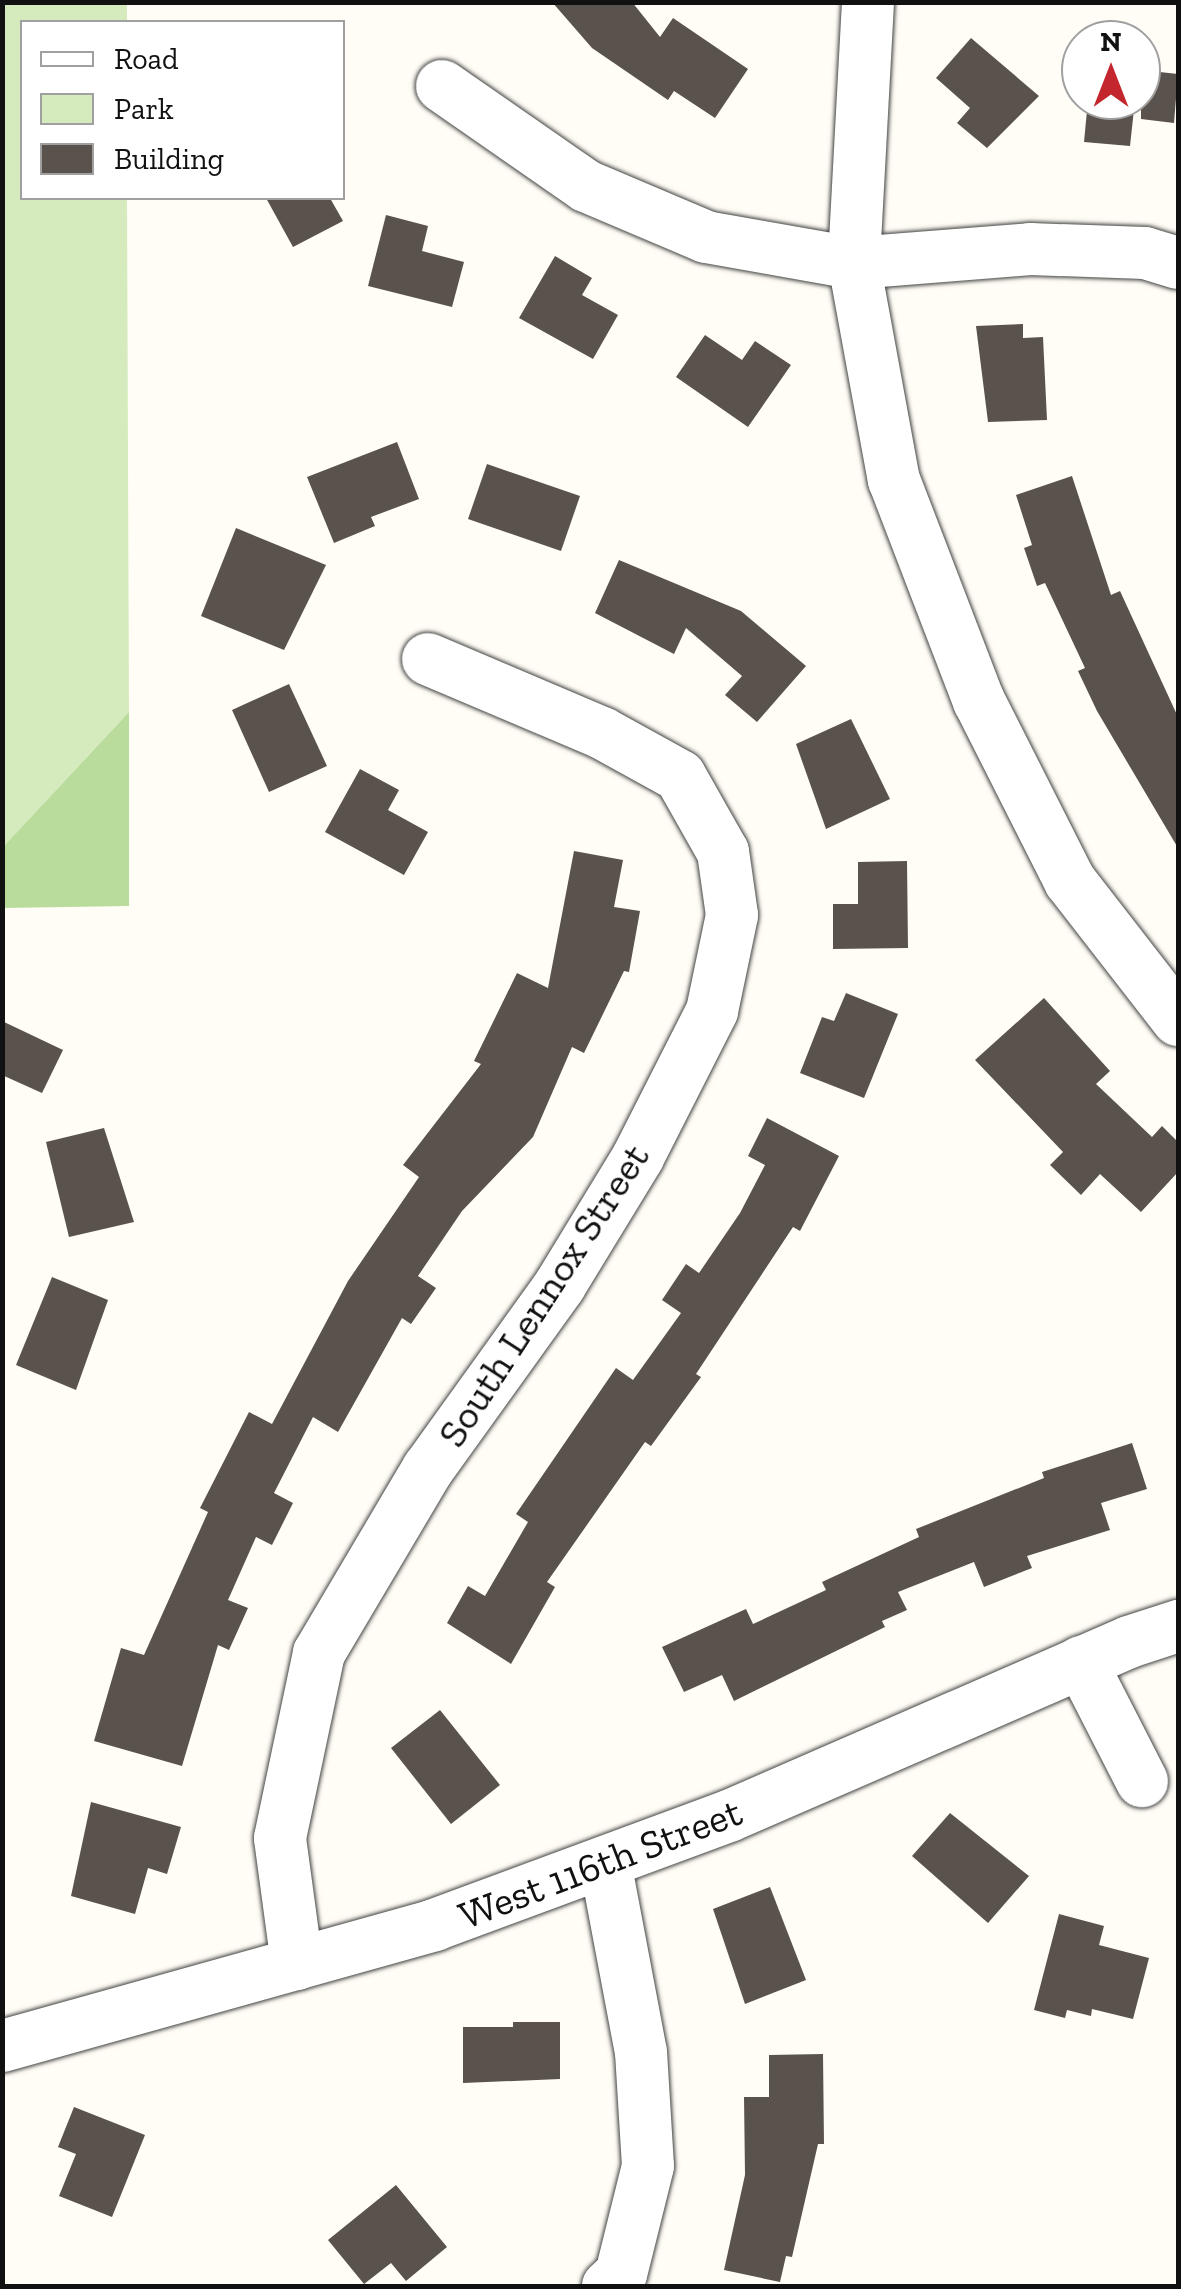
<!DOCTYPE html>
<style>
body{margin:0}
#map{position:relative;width:1181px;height:2289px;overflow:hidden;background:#fffdf5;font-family:"Zilla Slab",serif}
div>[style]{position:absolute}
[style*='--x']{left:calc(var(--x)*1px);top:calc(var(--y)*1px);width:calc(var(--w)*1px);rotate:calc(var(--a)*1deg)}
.green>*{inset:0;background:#d5ebbd}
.forest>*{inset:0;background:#b9dc9c}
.building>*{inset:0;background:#5a524d}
.roads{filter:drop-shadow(0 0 2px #444) drop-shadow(0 0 2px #444)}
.minor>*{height:52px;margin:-26px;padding:0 26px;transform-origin:26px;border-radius:26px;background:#fff}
span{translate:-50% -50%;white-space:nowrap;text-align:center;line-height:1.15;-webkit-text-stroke:10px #fff;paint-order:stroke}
.street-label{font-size:40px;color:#111}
.frame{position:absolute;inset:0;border:5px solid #111;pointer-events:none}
.legend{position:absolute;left:20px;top:20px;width:325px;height:180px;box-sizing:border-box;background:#fff;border:2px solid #a0a0a0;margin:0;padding:12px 18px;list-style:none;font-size:30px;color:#111}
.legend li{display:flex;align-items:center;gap:20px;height:50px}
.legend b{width:50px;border:2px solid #a0a0a0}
.north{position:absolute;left:1061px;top:20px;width:100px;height:100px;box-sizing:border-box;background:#fff;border:2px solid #a0a0a0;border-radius:50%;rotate:0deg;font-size:28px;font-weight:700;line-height:40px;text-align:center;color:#111}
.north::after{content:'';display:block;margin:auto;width:35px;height:45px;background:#c4262e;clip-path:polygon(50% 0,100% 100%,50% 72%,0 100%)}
</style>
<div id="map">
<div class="green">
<div style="clip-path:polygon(3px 3px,127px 3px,127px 22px,22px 22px,22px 198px,127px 198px,129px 712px,3px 847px)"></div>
</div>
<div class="forest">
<div style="clip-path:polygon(129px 712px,129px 906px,3px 908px,3px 847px)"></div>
</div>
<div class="building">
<div style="clip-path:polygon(552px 2px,632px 2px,660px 37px,673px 18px,748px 69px,715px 118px,674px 91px,668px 100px,592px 48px)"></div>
<div style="clip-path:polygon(971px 38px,1039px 96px,987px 148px,957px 123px,970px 108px,936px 78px)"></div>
<div style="clip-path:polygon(1141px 70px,1178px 74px,1174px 123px,1141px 119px)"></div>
<div style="clip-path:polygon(1088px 100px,1135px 100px,1130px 146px,1084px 142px)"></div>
<div style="clip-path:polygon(266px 198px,330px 198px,343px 221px,293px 247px)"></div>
<div style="clip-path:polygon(386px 215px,428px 226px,422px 251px,464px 262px,452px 307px,368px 286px)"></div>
<div style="clip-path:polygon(555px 256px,592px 278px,582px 295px,618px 315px,593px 359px,519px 318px)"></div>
<div style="clip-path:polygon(1023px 324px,1023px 338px,1043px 337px,1047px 420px,988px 422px,976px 326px)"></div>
<div style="clip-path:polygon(705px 335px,742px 360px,755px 341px,791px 365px,748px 427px,676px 377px)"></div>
<div style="clip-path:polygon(397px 442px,419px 499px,371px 517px,375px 526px,334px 543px,307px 477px)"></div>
<div style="clip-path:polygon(487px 464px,580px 496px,561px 551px,468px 519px)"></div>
<div style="clip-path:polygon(1072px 476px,1111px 595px,1120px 591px,1178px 717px,1178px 848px,1097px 711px,1078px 671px,1085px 668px,1045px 583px,1037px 586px,1024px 548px,1032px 545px,1016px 495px)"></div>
<div style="clip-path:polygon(236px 528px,326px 565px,284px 650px,201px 616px)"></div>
<div style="clip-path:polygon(619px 560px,741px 611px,806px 666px,757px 722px,725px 695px,742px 676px,686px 628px,674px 654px,595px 613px)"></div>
<div style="clip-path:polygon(289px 684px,327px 766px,269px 792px,232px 710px)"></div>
<div style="clip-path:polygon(851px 719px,890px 799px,826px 829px,796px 744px)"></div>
<div style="clip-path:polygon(360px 769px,399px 790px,388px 810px,428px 832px,404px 875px,325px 832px)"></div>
<div style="clip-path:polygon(574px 851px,623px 860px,614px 907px,640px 911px,629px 972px,624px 971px,584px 1053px,572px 1047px,533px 1137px,462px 1211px,418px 1276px,436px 1288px,411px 1324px,402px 1318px,338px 1432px,313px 1417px,274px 1493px,293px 1503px,272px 1545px,256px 1537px,228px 1600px,248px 1608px,229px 1650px,218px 1645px,182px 1766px,94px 1741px,121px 1648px,144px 1655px,208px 1512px,200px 1508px,249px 1412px,272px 1424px,348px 1281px,419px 1177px,403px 1165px,481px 1064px,474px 1061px,517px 973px,548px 988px)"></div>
<div style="clip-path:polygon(907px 861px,908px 948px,833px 949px,833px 904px,858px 904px,858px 862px)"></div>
<div style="clip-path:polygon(846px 993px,898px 1014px,864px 1098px,800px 1073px,822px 1017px,834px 1021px)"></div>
<div style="clip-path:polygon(1044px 998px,1110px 1071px,1096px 1084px,1152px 1137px,1162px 1126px,1178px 1142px,1178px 1172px,1141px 1212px,1100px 1174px,1081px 1195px,1050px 1165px,1063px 1152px,975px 1060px)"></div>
<div style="clip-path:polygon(2px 1021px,63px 1050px,42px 1093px,2px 1075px)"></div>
<div style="clip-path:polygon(767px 1118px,839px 1156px,800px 1231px,793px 1227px,696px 1374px,701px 1377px,651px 1446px,645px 1442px,547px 1582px,555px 1587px,511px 1664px,447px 1623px,468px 1586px,485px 1596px,528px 1522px,516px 1514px,616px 1368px,633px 1380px,681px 1313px,662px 1300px,686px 1264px,699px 1273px,740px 1213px,765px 1165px,748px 1156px)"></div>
<div style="clip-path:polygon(104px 1128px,134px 1222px,69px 1237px,46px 1142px)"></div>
<div style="clip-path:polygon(52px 1277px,108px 1300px,76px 1390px,16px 1365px)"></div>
<div style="clip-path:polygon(1132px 1443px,1147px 1489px,1101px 1503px,1110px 1530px,1027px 1556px,1032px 1568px,984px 1587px,974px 1562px,898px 1592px,907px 1610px,882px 1621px,885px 1627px,734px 1701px,722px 1675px,684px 1692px,662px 1647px,746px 1609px,753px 1624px,826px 1590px,822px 1582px,919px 1537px,916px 1529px,1044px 1478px,1042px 1472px)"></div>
<div style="clip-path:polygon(440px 1710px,500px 1785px,451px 1824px,391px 1748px)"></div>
<div style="clip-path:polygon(91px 1802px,181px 1827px,167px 1874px,148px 1868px,135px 1914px,71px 1896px)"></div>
<div style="clip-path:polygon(950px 1813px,1029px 1876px,988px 1923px,912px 1856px)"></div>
<div style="clip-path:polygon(770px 1887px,806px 1980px,745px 2004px,713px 1909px)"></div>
<div style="clip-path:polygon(1059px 1914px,1104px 1926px,1099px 1945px,1149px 1958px,1133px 2019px,1092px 2009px,1091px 2016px,1067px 2010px,1065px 2018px,1034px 2010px)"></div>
<div style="clip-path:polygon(513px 2022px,560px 2022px,560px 2079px,463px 2083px,463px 2027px,513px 2027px)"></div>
<div style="clip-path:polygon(823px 2054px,824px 2144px,818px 2144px,792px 2257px,786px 2256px,780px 2282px,724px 2270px,745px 2175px,744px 2097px,769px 2097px,769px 2055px)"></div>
<div style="clip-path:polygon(74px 2107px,145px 2135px,112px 2217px,59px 2196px,76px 2154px,58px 2147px)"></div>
<div style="clip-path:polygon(396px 2185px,447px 2247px,406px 2281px,391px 2263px,364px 2284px,328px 2240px)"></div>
</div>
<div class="roads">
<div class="minor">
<div style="--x:868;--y:2;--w:261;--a:93.1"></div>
<div style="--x:854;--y:263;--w:221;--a:79.6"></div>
<div style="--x:894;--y:480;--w:237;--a:69"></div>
<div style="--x:979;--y:701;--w:202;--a:63.2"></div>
<div style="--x:1070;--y:881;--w:176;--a:52.2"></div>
<div style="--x:442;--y:86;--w:175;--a:34.8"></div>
<div style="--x:586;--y:186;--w:130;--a:23"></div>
<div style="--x:706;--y:237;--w:150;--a:10"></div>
<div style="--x:854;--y:263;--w:177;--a:-4.5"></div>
<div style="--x:1030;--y:249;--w:115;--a:2"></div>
<div style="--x:1145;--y:253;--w:34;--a:17"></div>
<div style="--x:1081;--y:1662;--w:134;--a:62.9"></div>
<div style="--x:605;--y:1862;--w:193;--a:79.3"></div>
<div style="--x:641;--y:2052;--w:114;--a:86.5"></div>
<div style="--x:648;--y:2166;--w:111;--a:104"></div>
<div style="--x:621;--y:2274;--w:18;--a:137"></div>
<div style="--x:297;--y:1964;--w:127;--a:-97.7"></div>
<div style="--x:280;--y:1838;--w:189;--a:-78.1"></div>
<div style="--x:319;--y:1653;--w:214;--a:-59.4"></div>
<div style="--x:428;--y:1469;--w:226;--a:-54.3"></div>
<div style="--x:560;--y:1285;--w:150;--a:-58.6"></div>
<div style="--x:638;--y:1157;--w:164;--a:-63.1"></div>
<div style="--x:712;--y:1011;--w:98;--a:-78.2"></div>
<div style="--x:732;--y:915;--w:64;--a:-98.1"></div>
<div style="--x:723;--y:852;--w:87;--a:-119.5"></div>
<div style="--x:680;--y:776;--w:89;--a:-151.1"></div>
<div style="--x:602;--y:733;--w:189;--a:-157"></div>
<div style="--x:2;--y:2046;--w:449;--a:-15.6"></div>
<div style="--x:434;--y:1925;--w:314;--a:-20.3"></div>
<div style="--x:729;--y:1816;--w:436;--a:-23.5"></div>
<div style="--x:1129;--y:1642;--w:52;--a:-18.1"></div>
</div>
</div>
<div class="street-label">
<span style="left:543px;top:1295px;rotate:-57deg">South Lennox Street</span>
<span style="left:600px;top:1863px;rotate:-21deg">West 116th Street</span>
</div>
<div class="frame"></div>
<ul class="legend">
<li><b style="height:12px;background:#fff"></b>Road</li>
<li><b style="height:28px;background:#d5ebbd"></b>Park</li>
<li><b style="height:28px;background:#5a524d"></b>Building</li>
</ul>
<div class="north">N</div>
</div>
